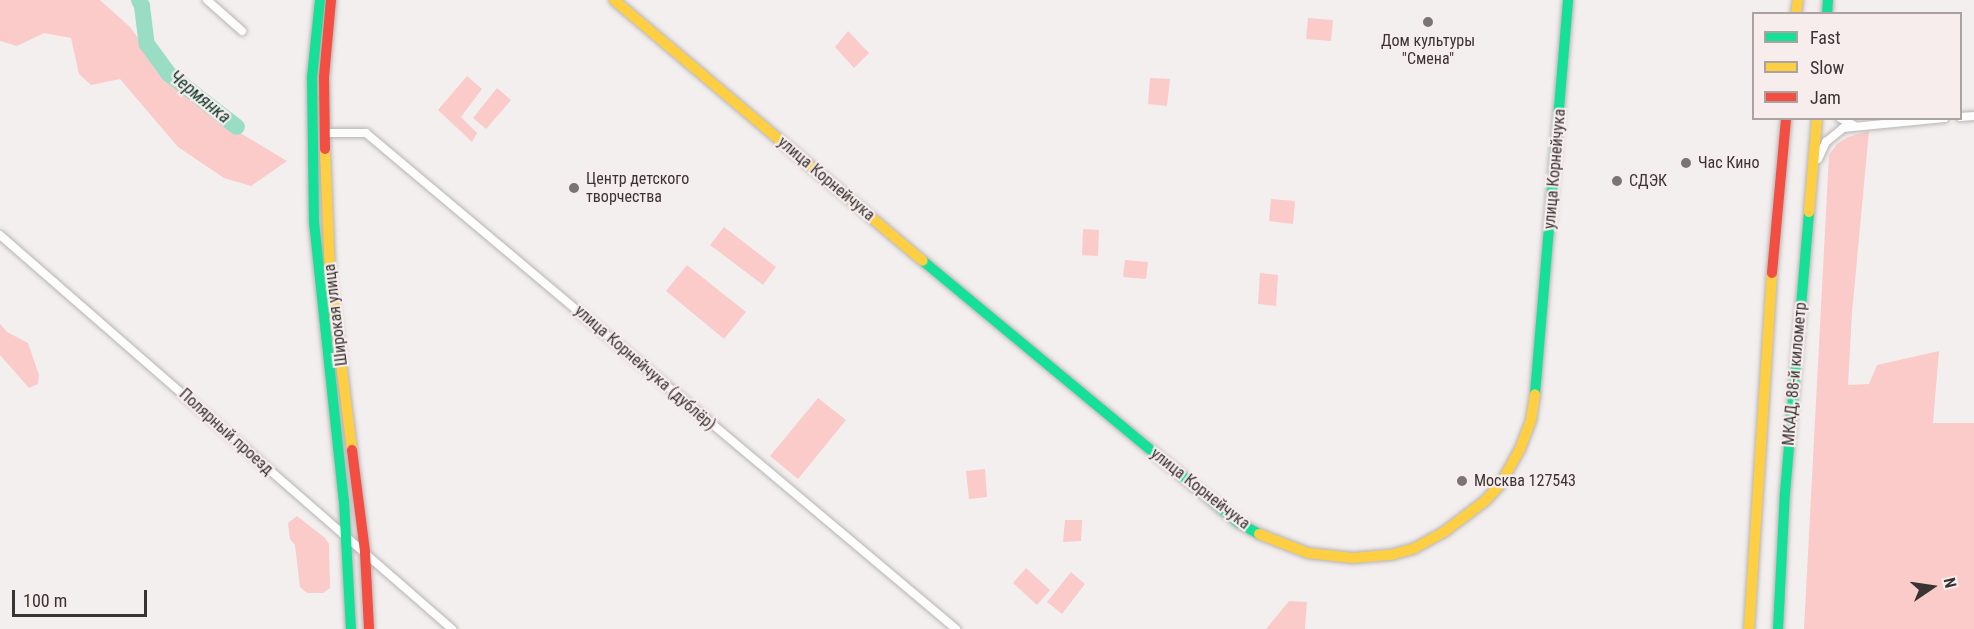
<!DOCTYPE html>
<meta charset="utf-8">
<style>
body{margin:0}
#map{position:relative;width:1974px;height:629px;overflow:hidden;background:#f4efef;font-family:"Roboto Condensed",sans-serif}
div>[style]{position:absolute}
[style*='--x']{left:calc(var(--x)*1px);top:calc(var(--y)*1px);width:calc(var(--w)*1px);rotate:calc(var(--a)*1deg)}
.green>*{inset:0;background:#facbc9}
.river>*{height:16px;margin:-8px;padding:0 8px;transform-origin:8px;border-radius:8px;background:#98ddc4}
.roads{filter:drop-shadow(0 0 2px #b8b4b3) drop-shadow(0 0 2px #b8b4b3)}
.street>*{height:8px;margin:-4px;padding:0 4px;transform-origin:4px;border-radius:4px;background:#fdfdfd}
.fast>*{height:10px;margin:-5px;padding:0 5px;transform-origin:5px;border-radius:5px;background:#16e098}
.slow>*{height:10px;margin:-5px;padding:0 5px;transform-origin:5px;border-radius:5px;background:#ffcf43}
.jam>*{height:10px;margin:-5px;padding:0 5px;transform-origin:5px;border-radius:5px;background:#f24e42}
.dots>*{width:16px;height:16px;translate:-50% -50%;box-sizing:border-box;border:3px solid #f7edec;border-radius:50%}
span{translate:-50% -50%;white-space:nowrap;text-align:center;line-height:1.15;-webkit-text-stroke:4.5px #f7edec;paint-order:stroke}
.poi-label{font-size:16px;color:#383433}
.left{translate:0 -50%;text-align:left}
.street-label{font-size:16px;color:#383433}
.water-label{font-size:18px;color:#0a392b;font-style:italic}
.legend{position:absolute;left:1752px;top:12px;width:210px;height:108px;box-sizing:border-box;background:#f7edec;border:2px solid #aba3a2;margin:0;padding:8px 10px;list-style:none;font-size:18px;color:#383433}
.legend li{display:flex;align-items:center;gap:12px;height:30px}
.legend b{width:30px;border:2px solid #aba3a2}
.north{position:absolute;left:1902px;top:557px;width:60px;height:60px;-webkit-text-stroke:4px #f7edec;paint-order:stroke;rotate:77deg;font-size:16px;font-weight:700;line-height:24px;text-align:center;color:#383433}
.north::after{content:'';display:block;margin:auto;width:21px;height:27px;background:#383433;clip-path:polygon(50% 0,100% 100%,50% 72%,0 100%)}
.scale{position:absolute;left:12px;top:590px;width:135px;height:27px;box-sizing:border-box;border:3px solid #383433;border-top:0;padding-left:8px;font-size:18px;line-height:21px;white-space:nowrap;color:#383433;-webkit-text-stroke:4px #f7edec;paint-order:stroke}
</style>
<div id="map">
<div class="green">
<div style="clip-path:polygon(0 0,100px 0,130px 27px,169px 80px,227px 125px,287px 161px,251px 186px,224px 178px,178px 147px,120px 79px,91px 85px,79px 74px,71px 38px,44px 33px,17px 46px,0 41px)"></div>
<div style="clip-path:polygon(1308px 18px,1333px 20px,1331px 41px,1306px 39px)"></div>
<div style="clip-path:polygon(848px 31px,869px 53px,854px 68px,835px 47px)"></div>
<div style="clip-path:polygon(467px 76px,482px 89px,461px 117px,477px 133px,472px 142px,438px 110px)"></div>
<div style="clip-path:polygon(1150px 78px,1170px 79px,1167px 106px,1148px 104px)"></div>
<div style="clip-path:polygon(497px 88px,511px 100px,486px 129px,473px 118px)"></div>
<div style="clip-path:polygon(1869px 131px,1852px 313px,1848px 385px,1869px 384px,1877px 365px,1939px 351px,1933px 423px,1974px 423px,1974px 629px,1804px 629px,1829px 155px,1837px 144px,1848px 137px)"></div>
<div style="clip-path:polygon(1271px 199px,1295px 201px,1293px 224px,1269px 221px)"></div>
<div style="clip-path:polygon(724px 227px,776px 267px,763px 285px,710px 245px)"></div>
<div style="clip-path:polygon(1083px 229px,1099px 230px,1098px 256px,1082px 255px)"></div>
<div style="clip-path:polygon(1125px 260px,1148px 262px,1146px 279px,1123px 277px)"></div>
<div style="clip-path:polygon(687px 265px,746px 312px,724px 339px,666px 291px)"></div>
<div style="clip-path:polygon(1260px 273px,1278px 275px,1276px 306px,1258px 304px)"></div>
<div style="clip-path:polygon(0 324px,7px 332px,28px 343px,39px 375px,38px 384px,29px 388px,0 355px)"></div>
<div style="clip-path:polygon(818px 398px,846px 420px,798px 479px,770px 456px)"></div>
<div style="clip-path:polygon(985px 469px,987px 497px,969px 499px,966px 471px)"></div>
<div style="clip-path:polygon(297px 516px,325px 538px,329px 544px,330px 588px,323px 593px,307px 593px,300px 587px,295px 545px,290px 539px,288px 523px)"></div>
<div style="clip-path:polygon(1065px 520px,1082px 520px,1081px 541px,1063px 542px)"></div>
<div style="clip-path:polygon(1026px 568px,1050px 590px,1037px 605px,1013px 583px)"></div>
<div style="clip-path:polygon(1071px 572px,1085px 584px,1062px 614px,1047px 602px)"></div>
<div style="clip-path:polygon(1289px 601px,1307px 602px,1305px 629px,1266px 629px)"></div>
</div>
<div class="river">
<div style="--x:139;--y:0;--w:7;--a:63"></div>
<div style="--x:142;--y:6;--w:38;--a:83"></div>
<div style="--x:147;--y:44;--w:37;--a:54"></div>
<div style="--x:169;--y:74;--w:86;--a:37.9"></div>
</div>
<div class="roads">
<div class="street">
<div style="--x:207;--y:0;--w:47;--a:41.5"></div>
<div style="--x:1960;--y:117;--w:14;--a:-4"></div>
<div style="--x:1840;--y:118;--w:15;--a:28"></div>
<div style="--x:325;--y:133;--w:41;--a:0"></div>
<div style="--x:366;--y:133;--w:771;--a:40.05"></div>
<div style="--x:1818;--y:159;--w:19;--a:-65"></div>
<div style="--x:1826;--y:142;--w:22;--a:-39"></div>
<div style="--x:1843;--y:128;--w:102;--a:-5.6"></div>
<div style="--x:0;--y:235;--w:600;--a:41.08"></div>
</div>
<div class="fast">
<div style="--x:320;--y:0;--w:78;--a:95.9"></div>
<div style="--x:312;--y:78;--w:144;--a:89.2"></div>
<div style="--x:314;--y:222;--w:281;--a:83.9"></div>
<div style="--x:344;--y:501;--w:128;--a:86.9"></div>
<div style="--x:1827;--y:14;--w:14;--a:-86"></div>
<div style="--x:923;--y:261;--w:410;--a:39.7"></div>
<div style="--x:1239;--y:523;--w:23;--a:29"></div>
<div style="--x:1535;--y:394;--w:395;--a:-85.2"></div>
<div style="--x:1778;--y:629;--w:136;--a:-87.1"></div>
<div style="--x:1785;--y:493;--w:282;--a:-85.1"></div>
</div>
<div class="slow">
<div style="--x:614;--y:0;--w:404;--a:40.2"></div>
<div style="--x:1796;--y:14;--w:14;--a:-82"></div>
<div style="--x:325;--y:149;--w:126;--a:87.7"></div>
<div style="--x:330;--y:275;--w:176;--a:82.8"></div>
<div style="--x:1809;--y:212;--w:94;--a:-85.1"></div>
<div style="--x:1259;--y:534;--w:53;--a:21.2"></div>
<div style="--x:1308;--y:553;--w:45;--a:6.3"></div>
<div style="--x:1353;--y:558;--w:38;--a:-5"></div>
<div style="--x:1391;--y:555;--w:25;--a:-16"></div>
<div style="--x:1415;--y:548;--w:33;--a:-29"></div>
<div style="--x:1444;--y:532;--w:51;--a:-37.1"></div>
<div style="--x:1485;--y:501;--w:22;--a:-47"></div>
<div style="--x:1500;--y:485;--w:41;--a:-60.9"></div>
<div style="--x:1520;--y:449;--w:31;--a:-69"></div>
<div style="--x:1531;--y:420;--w:26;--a:-81"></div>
<div style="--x:1749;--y:629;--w:357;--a:-86.3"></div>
</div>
<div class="jam">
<div style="--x:325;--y:149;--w:72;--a:-90.8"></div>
<div style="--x:324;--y:77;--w:77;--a:-84.8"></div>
<div style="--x:1772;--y:273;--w:156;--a:-84.8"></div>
<div style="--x:352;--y:450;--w:103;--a:82.7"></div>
<div style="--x:365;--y:552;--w:77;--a:87"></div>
</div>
</div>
<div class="dots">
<div style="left:1428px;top:22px;background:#7a7575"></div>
<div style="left:1686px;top:163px;background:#7a7575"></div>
<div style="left:1617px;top:181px;background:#7a7575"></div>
<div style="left:574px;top:188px;background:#7a7575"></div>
<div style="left:1462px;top:481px;background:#7a7575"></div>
</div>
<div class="poi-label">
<span style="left:1428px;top:50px">Дом культуры<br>"Смена"</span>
<span class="left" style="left:1698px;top:163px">Час Кино</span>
<span class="left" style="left:586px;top:188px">Центр детского<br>творчества</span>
<span class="left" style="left:1629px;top:181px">СДЭК</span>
<span class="left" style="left:1474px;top:481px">Москва 127543</span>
</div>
<div class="street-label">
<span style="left:1555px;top:169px;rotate:-85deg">улица Корнейчука</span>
<span style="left:826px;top:179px;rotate:40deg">улица Корнейчука</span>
<span style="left:336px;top:315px;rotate:-97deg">Широкая улица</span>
<span style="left:645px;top:368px;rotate:41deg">улица Корнейчука (дублёр)</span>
<span style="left:1795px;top:374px;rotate:-85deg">МКАД, 88-й километр</span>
<span style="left:226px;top:432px;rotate:42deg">Полярный проезд</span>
<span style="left:1200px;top:489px;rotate:38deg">улица Корнейчука</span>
</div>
<div class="water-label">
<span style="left:200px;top:97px;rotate:39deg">Чермянка</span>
</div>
<ul class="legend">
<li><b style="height:8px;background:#16e098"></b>Fast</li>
<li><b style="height:8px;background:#ffcf43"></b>Slow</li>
<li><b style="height:8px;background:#f24e42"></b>Jam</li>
</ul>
<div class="north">N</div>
<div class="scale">100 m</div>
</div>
